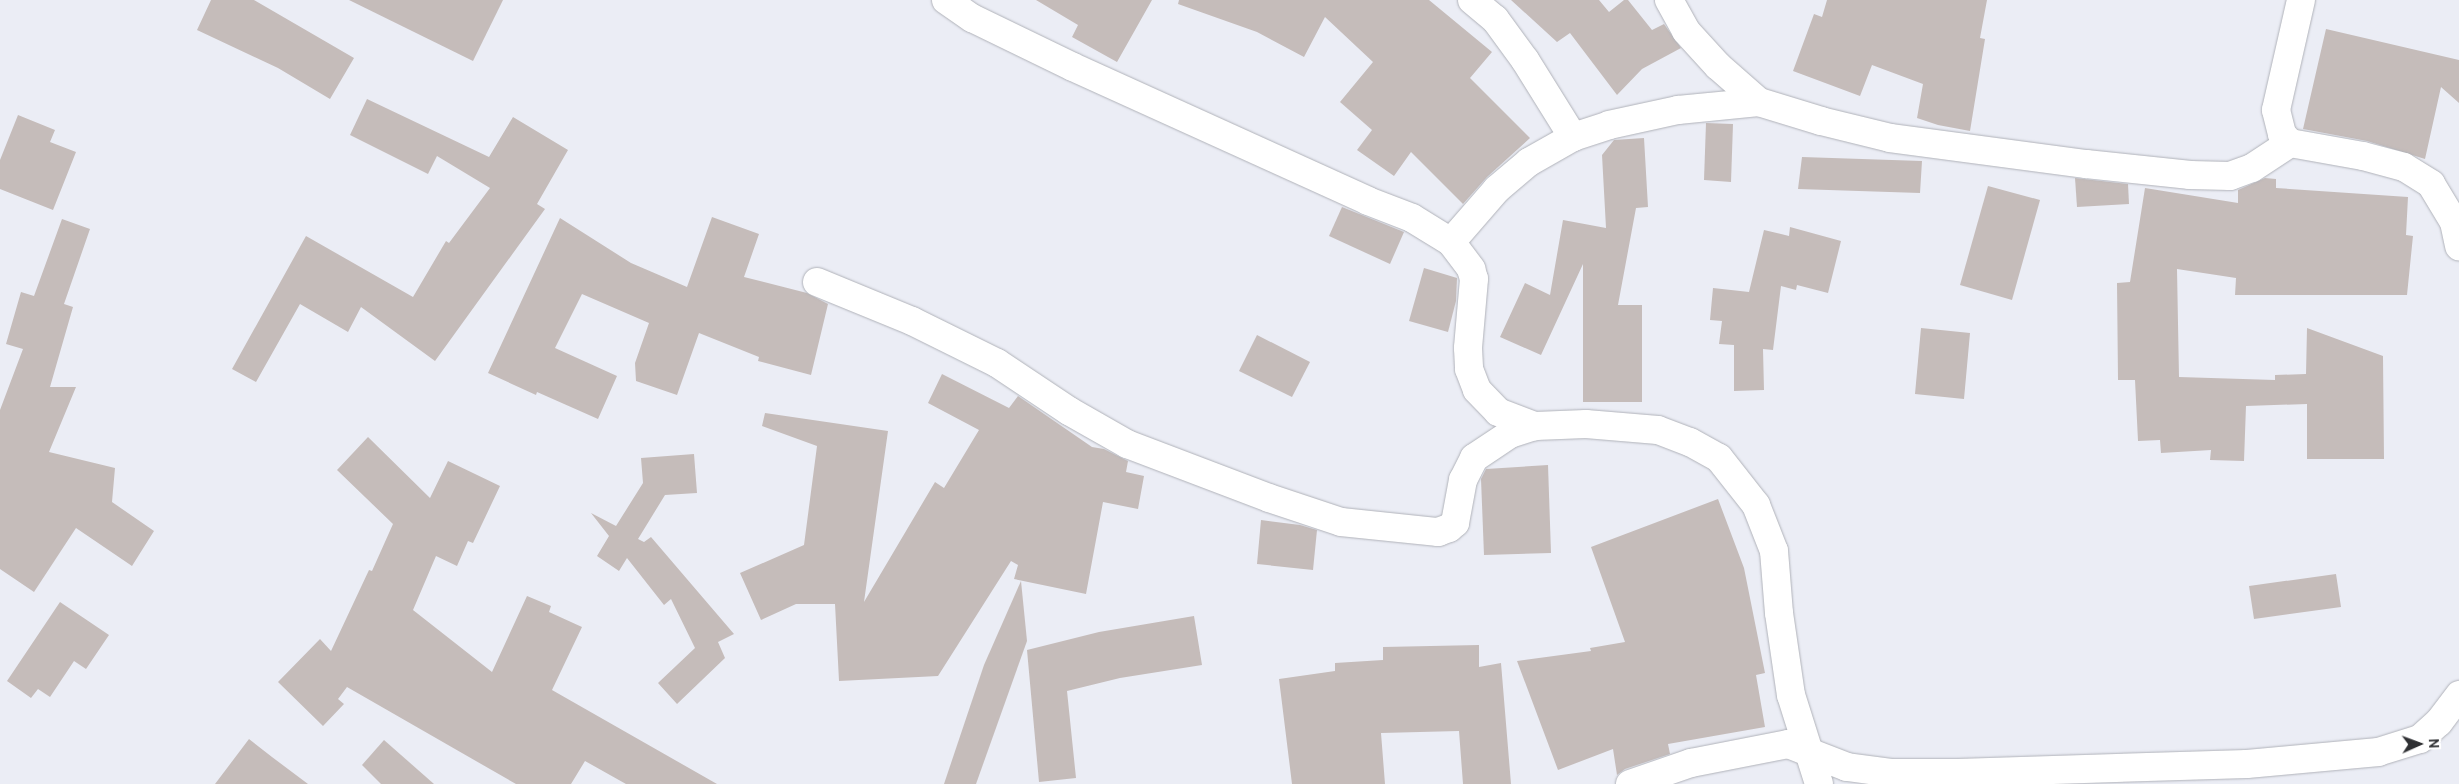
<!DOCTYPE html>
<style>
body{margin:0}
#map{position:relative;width:2459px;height:784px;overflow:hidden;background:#ebedf5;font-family:Cabin,sans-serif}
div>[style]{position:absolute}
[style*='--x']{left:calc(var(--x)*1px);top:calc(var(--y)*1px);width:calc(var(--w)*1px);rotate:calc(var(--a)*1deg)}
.building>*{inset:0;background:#c5bcba}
.roads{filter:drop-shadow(0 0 1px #b0b2b9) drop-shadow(0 0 1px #b0b2b9)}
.street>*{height:28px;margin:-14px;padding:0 14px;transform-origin:14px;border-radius:14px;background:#fff}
span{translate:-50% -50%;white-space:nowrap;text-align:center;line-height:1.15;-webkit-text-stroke:4px #fff;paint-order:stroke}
.north{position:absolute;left:2394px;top:719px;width:50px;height:50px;-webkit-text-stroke:4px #fff;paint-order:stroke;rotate:88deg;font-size:14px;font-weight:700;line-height:20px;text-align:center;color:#2f3033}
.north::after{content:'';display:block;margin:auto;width:18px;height:22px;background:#2f3033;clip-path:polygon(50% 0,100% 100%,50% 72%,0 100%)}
</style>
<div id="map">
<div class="building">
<div style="clip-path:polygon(211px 0,254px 0,354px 58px,330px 99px,278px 68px,197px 30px)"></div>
<div style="clip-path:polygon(349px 0,503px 0,473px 61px)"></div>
<div style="clip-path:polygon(1036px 0,1152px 0,1117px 62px,1072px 37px,1078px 25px)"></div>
<div style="clip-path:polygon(1179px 0,1429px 0,1492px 52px,1470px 78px,1530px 138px,1487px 177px,1463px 204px,1411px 152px,1394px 176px,1357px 150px,1372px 130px,1340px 102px,1373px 62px,1325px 17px,1304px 57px,1257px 32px,1178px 4px)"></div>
<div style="clip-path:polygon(1511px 0,1599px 0,1609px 12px,1624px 0,1628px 0,1652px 30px,1664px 24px,1681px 48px,1642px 69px,1617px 95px,1570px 33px,1557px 42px)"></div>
<div style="clip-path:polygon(1827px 0,1987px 0,1980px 38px,1985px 39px,1970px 131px,1938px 125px,1917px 118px,1923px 84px,1872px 65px,1860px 96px,1793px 71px,1814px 14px,1822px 17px)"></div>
<div style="clip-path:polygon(2326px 29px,2459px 60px,2459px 103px,2441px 87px,2425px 159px,2367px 141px,2303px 129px)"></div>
<div style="clip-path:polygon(367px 99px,489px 157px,513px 117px,568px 150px,537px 204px,545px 209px,435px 361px,361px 307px,348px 332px,300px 304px,256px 382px,232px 369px,306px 236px,413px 297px,446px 241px,449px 243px,490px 188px,437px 156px,428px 174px,350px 135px)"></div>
<div style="clip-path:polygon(18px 115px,55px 130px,50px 142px,76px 152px,53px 210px,0 189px,0 160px)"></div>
<div style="clip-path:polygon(1706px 123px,1733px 124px,1731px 182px,1704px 180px)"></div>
<div style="clip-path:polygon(1644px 138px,1648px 207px,1636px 208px,1618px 305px,1642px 305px,1642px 402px,1583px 402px,1583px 264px,1541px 355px,1500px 337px,1525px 283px,1550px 295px,1563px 220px,1606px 228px,1602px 155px,1614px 140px)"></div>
<div style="clip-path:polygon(1802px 157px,1922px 161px,1920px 193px,1798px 189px)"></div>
<div style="clip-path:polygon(2075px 178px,2128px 184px,2129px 204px,2077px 207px)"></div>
<div style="clip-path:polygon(2265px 178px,2276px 179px,2276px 188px,2408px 197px,2406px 235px,2413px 236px,2407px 295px,2235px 295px,2236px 278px,2177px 269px,2179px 377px,2275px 380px,2275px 375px,2306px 374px,2307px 328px,2383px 356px,2384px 459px,2307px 459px,2307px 404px,2246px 406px,2244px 461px,2210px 460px,2211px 450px,2161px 453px,2160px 440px,2138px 441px,2135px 380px,2118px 380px,2117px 283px,2130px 282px,2145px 188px,2238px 203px,2238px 190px)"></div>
<div style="clip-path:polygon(1988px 186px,2040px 200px,2012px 300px,1960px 285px)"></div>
<div style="clip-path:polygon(1342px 207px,1404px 232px,1390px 264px,1329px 236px)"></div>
<div style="clip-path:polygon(712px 217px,759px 234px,744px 277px,807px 293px,828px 304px,811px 375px,758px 361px,759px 357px,699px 333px,677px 395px,636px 381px,635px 363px,649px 323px,582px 294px,555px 348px,617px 376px,598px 419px,537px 392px,536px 395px,488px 373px,560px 218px,631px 263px,687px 287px)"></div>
<div style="clip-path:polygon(62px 219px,90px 229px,64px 304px,73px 307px,50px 387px,76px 387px,49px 452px,115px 468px,112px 502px,154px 531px,132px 566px,76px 528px,34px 592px,0 569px,0 410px,23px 349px,6px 344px,21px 292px,34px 296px)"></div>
<div style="clip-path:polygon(1790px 227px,1841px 241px,1828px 293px,1797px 285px,1796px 290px,1781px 286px,1773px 350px,1763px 349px,1764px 390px,1734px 391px,1734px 345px,1719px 344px,1722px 321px,1710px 320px,1713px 288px,1749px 292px,1764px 230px,1789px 236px)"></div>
<div style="clip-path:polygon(1424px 268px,1457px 278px,1456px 301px,1448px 332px,1409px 321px)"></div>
<div style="clip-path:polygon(1921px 328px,1970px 333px,1964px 399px,1915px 394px)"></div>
<div style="clip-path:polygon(1257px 335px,1310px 362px,1292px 397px,1239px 371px)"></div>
<div style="clip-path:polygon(942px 374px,1009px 408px,1018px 396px,1092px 447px,1104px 449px,1128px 461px,1126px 472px,1144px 476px,1138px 509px,1103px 502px,1086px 594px,1014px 579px,1018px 565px,1011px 561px,938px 676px,839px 681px,835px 604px,796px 604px,761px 620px,740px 573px,804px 545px,817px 446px,762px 426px,765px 413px,888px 431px,864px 602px,935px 482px,944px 488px,979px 430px,928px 403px)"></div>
<div style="clip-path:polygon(368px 437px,430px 498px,448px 461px,500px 486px,473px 543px,468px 541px,457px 566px,436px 556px,413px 610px,492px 672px,527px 596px,551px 606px,549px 612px,582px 627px,552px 690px,717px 784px,626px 784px,585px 761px,571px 784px,516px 784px,347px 687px,338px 699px,344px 704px,323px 726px,278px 682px,320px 639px,331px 651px,369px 570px,372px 571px,393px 524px,337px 470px)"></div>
<div style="clip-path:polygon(694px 454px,697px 493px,665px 495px,638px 539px,644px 542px,651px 537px,734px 634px,718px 642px,725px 658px,677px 704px,658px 683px,695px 648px,671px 599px,664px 605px,627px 558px,619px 571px,597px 556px,609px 536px,591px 513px,616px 526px,643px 483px,641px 458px)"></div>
<div style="clip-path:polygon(1548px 465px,1551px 553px,1484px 555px,1481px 479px,1486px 469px)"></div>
<div style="clip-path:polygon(1718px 499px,1744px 568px,1765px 673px,1756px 675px,1765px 727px,1668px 744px,1670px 754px,1625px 769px,1617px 775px,1613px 749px,1558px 770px,1517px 661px,1591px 651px,1590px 648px,1625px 642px,1591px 547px)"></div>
<div style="clip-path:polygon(1261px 520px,1300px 525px,1317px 530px,1313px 570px,1257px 564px)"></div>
<div style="clip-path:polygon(2336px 574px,2341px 607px,2254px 619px,2249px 586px)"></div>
<div style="clip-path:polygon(1021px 581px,1027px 641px,976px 784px,944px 784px,984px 665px)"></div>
<div style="clip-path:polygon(60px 602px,109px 635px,86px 669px,74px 661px,50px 697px,38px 689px,31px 698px,7px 681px)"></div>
<div style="clip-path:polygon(1194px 616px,1202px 665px,1120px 678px,1067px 691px,1076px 778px,1039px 782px,1027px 650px,1099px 632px)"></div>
<div style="clip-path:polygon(1479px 645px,1479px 667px,1501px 663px,1511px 784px,1463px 784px,1459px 731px,1381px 733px,1385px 784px,1292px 784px,1279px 679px,1335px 671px,1335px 663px,1383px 660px,1383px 647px)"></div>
<div style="clip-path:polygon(249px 739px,272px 757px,308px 784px,215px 784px)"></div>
<div style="clip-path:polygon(384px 740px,434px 784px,381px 784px,362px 765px)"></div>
</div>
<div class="roads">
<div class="street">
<div style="--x:946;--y:0;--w:32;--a:35"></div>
<div style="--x:972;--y:18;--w:112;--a:25.9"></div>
<div style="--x:1073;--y:67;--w:324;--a:24.4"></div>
<div style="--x:1368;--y:201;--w:47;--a:21.1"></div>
<div style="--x:1412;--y:218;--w:46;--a:31.6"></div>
<div style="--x:1451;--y:242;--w:34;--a:53"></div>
<div style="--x:1471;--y:269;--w:10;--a:73"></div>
<div style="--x:1474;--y:279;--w:69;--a:95"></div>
<div style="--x:1468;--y:348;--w:21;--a:87"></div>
<div style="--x:1469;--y:369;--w:22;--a:69"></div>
<div style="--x:1477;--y:390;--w:30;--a:46"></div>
<div style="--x:1498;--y:412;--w:40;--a:21"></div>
<div style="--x:1535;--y:426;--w:51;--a:-2.2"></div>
<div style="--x:1586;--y:424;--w:72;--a:4.8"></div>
<div style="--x:1658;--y:430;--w:34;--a:21"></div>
<div style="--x:1690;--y:442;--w:33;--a:29"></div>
<div style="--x:1719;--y:458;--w:60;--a:51.8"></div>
<div style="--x:1756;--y:505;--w:49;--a:68.6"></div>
<div style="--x:1774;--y:551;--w:62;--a:85.4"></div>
<div style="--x:1779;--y:613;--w:83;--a:81.7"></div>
<div style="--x:1791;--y:695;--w:93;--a:72.5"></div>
<div style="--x:1472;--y:0;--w:30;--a:40"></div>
<div style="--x:1495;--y:19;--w:51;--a:53.8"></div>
<div style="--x:1525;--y:60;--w:91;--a:58.1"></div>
<div style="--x:1669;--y:0;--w:35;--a:61"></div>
<div style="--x:1686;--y:31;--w:47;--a:47.6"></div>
<div style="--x:1718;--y:66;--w:55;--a:41.3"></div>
<div style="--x:1759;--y:102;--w:65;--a:17"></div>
<div style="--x:1821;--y:121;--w:71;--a:13.8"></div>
<div style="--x:1890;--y:138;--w:198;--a:7.6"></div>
<div style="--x:2086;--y:164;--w:105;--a:6"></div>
<div style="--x:2190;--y:175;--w:40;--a:1.4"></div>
<div style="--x:2230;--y:176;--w:23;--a:-20"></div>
<div style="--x:2252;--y:168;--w:45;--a:-33.3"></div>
<div style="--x:2301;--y:0;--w:113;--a:102.8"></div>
<div style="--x:2276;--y:110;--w:25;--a:76"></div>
<div style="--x:2282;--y:134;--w:12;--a:48"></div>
<div style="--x:2290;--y:143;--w:74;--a:10.1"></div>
<div style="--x:2363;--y:156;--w:42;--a:15"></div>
<div style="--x:2404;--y:167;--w:32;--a:32"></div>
<div style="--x:2431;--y:184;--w:44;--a:58.8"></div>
<div style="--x:2454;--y:222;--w:25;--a:78"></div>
<div style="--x:1451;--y:242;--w:70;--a:-49"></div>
<div style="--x:1497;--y:189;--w:42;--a:-40.2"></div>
<div style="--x:1529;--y:162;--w:51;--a:-29.6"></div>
<div style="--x:1573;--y:137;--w:38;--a:-18"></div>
<div style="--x:1609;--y:125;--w:71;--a:-12.3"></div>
<div style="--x:1678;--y:110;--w:81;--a:-5.6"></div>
<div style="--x:817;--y:282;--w:103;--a:22.3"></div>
<div style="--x:912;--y:321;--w:95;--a:26.3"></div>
<div style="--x:997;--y:363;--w:87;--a:33.7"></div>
<div style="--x:1069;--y:411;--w:67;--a:29.6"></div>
<div style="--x:1127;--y:444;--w:152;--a:20.8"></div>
<div style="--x:1269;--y:498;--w:76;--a:18.4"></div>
<div style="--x:1341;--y:522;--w:98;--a:5.9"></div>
<div style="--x:1438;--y:532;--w:12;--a:-20"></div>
<div style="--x:1449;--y:528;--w:8;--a:-40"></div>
<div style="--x:1455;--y:523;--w:44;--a:-79.5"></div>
<div style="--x:1463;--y:480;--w:25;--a:-63"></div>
<div style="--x:1474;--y:458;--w:43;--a:-33.7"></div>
<div style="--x:1510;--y:434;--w:26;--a:-18"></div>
<div style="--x:1630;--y:784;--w:65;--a:-19"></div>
<div style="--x:1691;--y:763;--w:99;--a:-11.1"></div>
<div style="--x:1788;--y:744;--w:63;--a:21.3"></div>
<div style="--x:1847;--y:767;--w:44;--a:7.8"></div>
<div style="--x:1891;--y:773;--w:67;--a:0"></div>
<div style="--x:1958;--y:773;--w:289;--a:-1.8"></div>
<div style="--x:2247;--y:764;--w:132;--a:-5.2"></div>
<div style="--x:2378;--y:752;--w:44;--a:-17.2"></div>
<div style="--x:2420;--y:739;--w:25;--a:-42"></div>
<div style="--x:2439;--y:722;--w:34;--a:-53"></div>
</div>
</div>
<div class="north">N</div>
</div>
